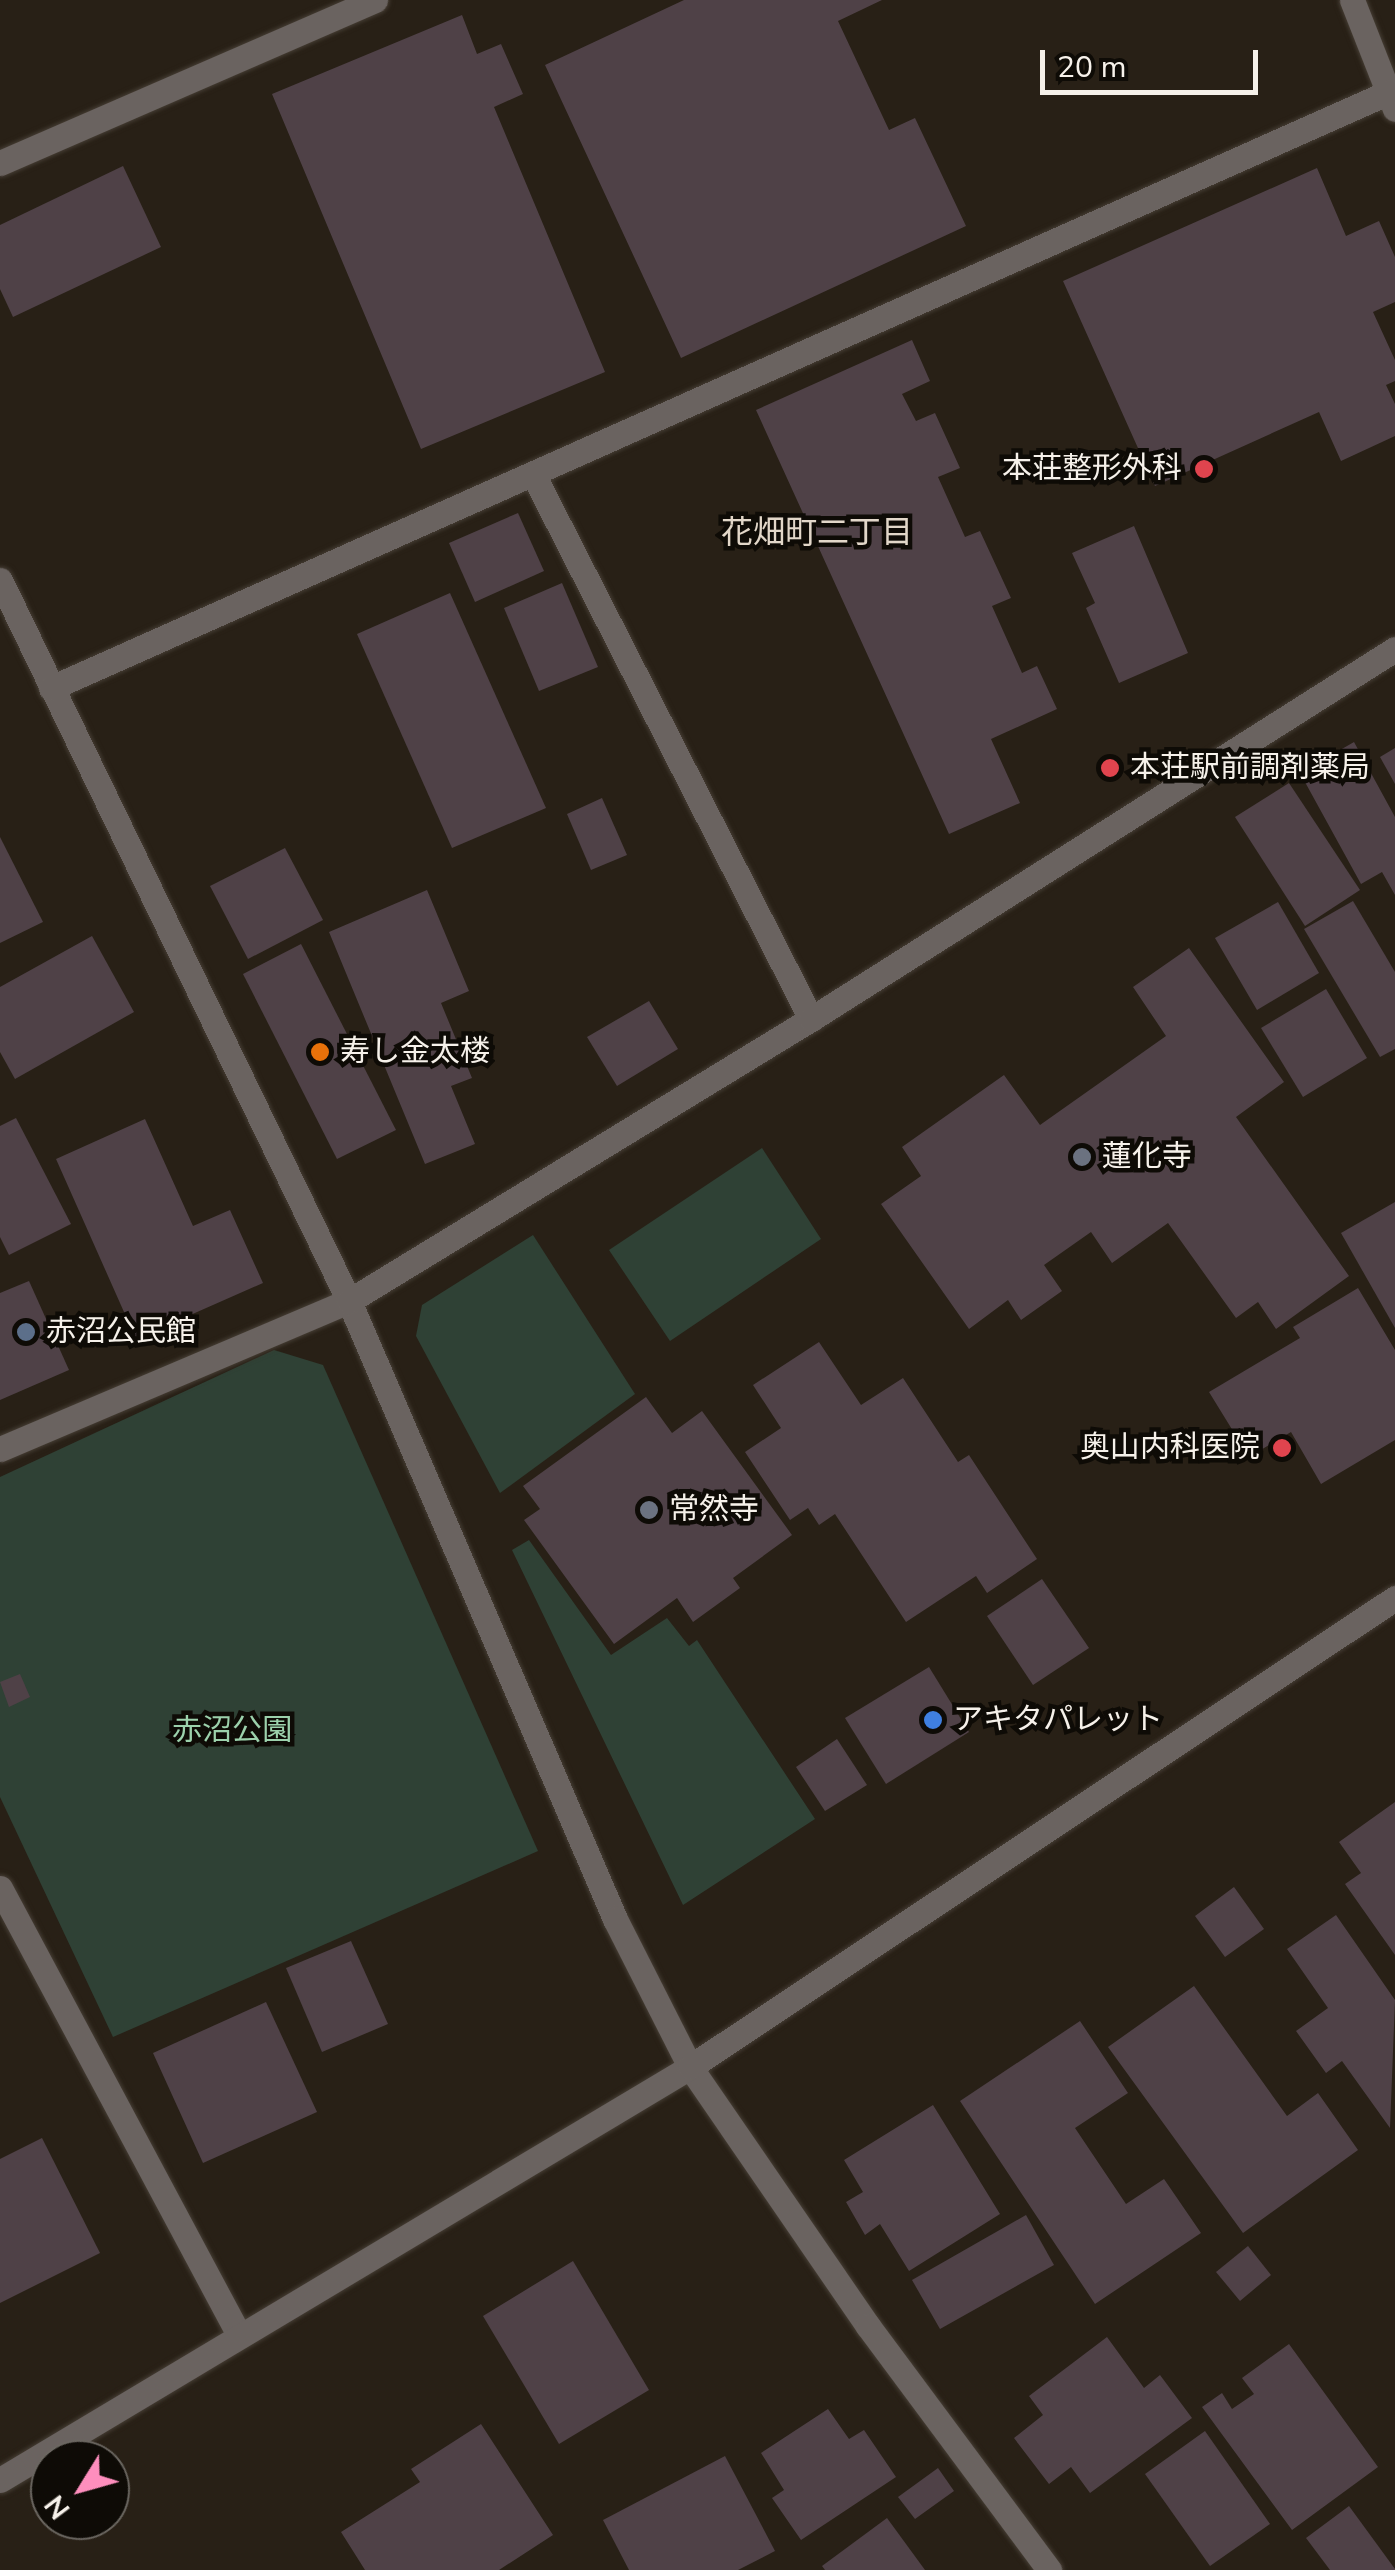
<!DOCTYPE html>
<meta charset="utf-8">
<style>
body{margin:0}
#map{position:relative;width:1395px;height:2570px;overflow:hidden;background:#282016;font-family:"Nunito Sans","Noto Sans JP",sans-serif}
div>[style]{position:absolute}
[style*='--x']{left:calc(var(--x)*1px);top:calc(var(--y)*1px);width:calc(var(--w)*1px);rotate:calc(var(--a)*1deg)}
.green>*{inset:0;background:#2f4135}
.building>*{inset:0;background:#4f4147}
.roads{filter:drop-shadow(0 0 2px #453d34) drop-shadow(0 0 2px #453d34)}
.minor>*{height:25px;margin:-12.5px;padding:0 12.5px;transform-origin:12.5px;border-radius:12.5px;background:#6a6360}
.dots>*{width:28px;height:28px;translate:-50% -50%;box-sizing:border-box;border:5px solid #0e0b06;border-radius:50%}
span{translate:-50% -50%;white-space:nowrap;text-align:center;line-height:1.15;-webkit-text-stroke:9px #0e0b06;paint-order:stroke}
.poi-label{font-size:30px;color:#f6f1ea}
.right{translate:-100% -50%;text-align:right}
.left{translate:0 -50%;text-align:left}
.park-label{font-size:30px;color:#9cd1ac}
.neighbourhood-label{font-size:32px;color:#e2d7c9}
.north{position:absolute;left:30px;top:2440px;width:100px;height:100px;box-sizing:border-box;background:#0e0b06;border:2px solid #6b6761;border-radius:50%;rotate:233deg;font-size:28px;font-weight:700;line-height:40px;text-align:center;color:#f6f1ea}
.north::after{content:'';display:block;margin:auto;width:35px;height:45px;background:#fe8ebd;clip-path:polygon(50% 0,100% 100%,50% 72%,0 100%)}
.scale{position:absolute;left:1040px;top:50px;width:218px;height:45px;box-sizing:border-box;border:5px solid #f6f1ea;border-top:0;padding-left:12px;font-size:30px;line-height:35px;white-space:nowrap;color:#f6f1ea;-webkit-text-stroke:8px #0e0b06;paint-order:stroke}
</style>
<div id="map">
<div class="green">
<div style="clip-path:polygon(762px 1148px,821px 1239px,670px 1341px,609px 1250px)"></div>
<div style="clip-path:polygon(533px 1235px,635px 1394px,500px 1493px,416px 1336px,422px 1305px)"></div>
<div style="clip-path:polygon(274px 1350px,323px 1365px,538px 1851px,113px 2037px,0 1797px,0 1477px)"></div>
<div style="clip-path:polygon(529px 1540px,611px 1655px,667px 1618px,689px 1646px,697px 1640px,815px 1819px,683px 1905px,512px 1550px)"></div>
</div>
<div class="building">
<div style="clip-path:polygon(684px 0,882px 0,838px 21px,889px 130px,915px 118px,966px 226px,681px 358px,545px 65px)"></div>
<div style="clip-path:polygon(462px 15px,477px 54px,501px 44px,523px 94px,494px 107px,605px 372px,421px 449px,272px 94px)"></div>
<div style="clip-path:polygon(123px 166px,161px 247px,13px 317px,0 289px,0 225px)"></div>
<div style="clip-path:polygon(1317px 168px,1346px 236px,1379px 221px,1395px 257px,1395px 302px,1373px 312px,1395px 360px,1395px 381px,1386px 385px,1395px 404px,1395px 436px,1341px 461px,1319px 412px,1155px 486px,1063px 281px)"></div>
<div style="clip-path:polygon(912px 340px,930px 381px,902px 394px,916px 421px,935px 413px,960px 468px,938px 477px,965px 537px,980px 531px,1011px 598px,992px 606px,1022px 673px,1037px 666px,1057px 709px,991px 739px,1020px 803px,949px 834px,756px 410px)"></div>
<div style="clip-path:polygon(518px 513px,544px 571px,475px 602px,449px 543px)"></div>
<div style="clip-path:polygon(1134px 526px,1188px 653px,1119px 683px,1086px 608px,1095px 603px,1072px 553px)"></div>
<div style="clip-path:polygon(562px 583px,598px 667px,539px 691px,504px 608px)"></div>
<div style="clip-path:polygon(450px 593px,546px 808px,452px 848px,357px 634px)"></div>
<div style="clip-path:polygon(1354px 742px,1395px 817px,1395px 895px,1382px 872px,1361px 884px,1300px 773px)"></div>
<div style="clip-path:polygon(1395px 748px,1395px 784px,1380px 757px)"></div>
<div style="clip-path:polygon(1289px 783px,1360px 890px,1305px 926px,1235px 817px)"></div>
<div style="clip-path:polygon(602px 798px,627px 855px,591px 870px,567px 814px)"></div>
<div style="clip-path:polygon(0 837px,43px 922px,0 943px)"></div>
<div style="clip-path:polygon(285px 848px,323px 920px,248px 959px,210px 886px)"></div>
<div style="clip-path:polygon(427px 890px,469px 991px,441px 1003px,472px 1078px,451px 1086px,475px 1144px,425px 1164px,329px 932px)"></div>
<div style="clip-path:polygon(1353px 901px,1395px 972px,1395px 1049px,1380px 1057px,1304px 929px)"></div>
<div style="clip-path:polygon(1278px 902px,1319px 973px,1257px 1010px,1215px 938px)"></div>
<div style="clip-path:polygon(92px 936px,134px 1012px,15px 1079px,0 1052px,0 987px)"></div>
<div style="clip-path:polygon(301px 944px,396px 1130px,337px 1159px,243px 974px)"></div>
<div style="clip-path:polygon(1189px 948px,1284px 1082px,1236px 1117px,1349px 1276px,1276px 1329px,1258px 1302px,1236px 1318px,1168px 1223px,1112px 1263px,1091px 1232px,1044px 1265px,1062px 1291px,1021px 1320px,1008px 1300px,969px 1329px,881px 1204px,921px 1176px,902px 1147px,1004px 1075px,1040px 1125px,1166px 1036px,1133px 987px)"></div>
<div style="clip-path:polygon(1326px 989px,1367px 1058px,1303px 1097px,1261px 1028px)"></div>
<div style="clip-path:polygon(649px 1001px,678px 1049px,617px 1086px,587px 1037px)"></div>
<div style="clip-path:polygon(16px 1118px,71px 1224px,9px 1255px,0 1237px,0 1126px)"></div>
<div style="clip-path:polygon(145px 1119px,193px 1226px,230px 1210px,263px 1283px,136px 1339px,56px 1159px)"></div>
<div style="clip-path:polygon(1395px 1202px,1395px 1328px,1341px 1233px)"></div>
<div style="clip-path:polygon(29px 1281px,69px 1370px,0 1400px,0 1293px)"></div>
<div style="clip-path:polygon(1358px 1288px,1395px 1350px,1395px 1440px,1321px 1484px,1291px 1432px,1249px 1457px,1209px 1392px,1300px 1338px,1293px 1327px)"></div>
<div style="clip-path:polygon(819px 1342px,861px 1405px,903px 1378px,958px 1462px,969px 1455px,1037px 1559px,987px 1593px,976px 1576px,906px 1622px,835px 1514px,819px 1525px,808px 1508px,790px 1520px,745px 1452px,781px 1428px,753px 1385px)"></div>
<div style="clip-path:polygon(646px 1397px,672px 1433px,702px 1411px,792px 1535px,733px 1578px,740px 1588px,693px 1622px,677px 1598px,614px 1644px,524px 1520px,540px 1509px,523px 1486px)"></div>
<div style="clip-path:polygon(1042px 1579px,1089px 1648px,1033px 1685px,987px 1616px)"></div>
<div style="clip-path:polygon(929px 1667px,969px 1732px,886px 1784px,845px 1718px)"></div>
<div style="clip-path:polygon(20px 1674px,30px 1697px,9px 1707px,0 1682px)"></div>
<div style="clip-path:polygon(837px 1739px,867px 1785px,825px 1811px,796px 1767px)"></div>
<div style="clip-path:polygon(1395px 1802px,1395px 1955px,1345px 1884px,1361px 1873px,1339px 1842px)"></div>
<div style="clip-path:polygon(1234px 1887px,1264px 1929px,1225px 1957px,1195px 1916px)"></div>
<div style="clip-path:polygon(1336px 1915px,1395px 2000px,1390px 2128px,1342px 2061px,1326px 2073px,1296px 2031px,1328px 2008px,1287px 1949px)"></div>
<div style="clip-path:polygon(351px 1941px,388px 2024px,322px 2052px,286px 1968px)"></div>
<div style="clip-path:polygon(1194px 1986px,1287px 2116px,1318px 2093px,1358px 2150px,1243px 2233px,1108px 2047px)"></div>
<div style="clip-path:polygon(266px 2002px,317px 2112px,203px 2163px,153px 2053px)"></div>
<div style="clip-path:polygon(1080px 2021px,1128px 2093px,1075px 2128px,1126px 2204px,1164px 2179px,1201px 2233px,1095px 2304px,960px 2101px)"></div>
<div style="clip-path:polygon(933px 2105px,1000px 2214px,909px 2271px,880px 2224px,865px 2235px,846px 2202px,863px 2192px,844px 2160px)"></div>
<div style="clip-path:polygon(42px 2138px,100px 2253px,0 2303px,0 2159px)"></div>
<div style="clip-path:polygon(1026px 2215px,1054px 2265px,940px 2329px,912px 2280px)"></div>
<div style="clip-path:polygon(1248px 2246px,1271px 2275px,1240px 2301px,1216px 2272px)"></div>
<div style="clip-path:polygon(573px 2261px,649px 2390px,559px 2444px,483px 2316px)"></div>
<div style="clip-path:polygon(1107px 2337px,1144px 2388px,1160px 2375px,1192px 2418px,1090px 2493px,1071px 2467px,1049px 2484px,1014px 2438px,1043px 2415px,1029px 2396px)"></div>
<div style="clip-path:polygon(1289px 2344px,1378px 2467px,1292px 2530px,1202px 2407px,1222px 2393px,1232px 2409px,1254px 2394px,1242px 2378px)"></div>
<div style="clip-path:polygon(828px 2409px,849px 2439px,864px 2430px,896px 2477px,801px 2540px,772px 2498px,784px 2490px,761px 2453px)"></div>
<div style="clip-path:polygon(481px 2424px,553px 2535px,499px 2570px,365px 2570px,341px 2532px,420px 2482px,411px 2469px)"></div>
<div style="clip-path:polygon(1205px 2431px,1270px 2524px,1210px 2566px,1145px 2474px)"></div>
<div style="clip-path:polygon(725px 2456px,775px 2551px,738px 2570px,629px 2570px,603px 2520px)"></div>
<div style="clip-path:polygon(938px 2468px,954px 2491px,915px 2519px,898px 2497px)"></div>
<div style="clip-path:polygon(1349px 2506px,1395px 2569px,1395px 2570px,1330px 2570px,1306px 2538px)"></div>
<div style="clip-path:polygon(887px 2518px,925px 2570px,825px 2570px,822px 2566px)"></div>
</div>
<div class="roads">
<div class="minor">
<div style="--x:1352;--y:0;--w:117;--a:68.5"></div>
<div style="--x:0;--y:163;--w:409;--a:-23.5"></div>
<div style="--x:533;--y:474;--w:612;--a:62.97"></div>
<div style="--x:0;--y:580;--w:801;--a:64.17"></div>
<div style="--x:349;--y:1301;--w:673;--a:66.71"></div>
<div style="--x:615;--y:1919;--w:166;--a:63.1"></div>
<div style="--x:690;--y:2067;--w:314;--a:55.5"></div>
<div style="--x:868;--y:2326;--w:304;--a:53.4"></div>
<div style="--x:51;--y:688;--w:1465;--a:-24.01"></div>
<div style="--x:0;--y:1449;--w:379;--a:-23"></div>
<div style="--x:349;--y:1301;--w:541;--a:-31.4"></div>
<div style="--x:811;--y:1019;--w:691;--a:-32.36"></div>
<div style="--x:0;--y:1888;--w:505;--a:61.86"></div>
<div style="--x:0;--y:2480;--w:804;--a:-30.9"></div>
<div style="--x:690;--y:2067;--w:847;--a:-33.63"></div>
</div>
</div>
<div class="dots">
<div style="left:1204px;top:469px;background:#e0444e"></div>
<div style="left:1110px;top:768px;background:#e0444e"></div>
<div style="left:320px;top:1052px;background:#e8710a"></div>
<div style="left:1082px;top:1157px;background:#6b7280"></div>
<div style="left:26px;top:1332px;background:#5c6f8a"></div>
<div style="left:1282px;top:1448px;background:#e0444e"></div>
<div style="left:649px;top:1510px;background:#6b7280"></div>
<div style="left:933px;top:1720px;background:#3f7fe0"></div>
</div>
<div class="poi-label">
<span class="right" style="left:1182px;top:469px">本荘整形外科</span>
<span class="left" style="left:1130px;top:768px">本荘駅前調剤薬局</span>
<span class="left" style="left:340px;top:1052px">寿し金太楼</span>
<span class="left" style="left:1102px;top:1157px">蓮化寺</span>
<span class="left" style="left:46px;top:1332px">赤沼公民館</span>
<span class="right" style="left:1260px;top:1448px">奥山内科医院</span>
<span class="left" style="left:669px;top:1510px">常然寺</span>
<span class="left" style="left:953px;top:1720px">アキタパレット</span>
</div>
<div class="park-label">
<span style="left:232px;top:1731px">赤沼公園</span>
</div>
<div class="neighbourhood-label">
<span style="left:817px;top:533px">花畑町二丁目</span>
</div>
<div class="north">N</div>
<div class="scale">20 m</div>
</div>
